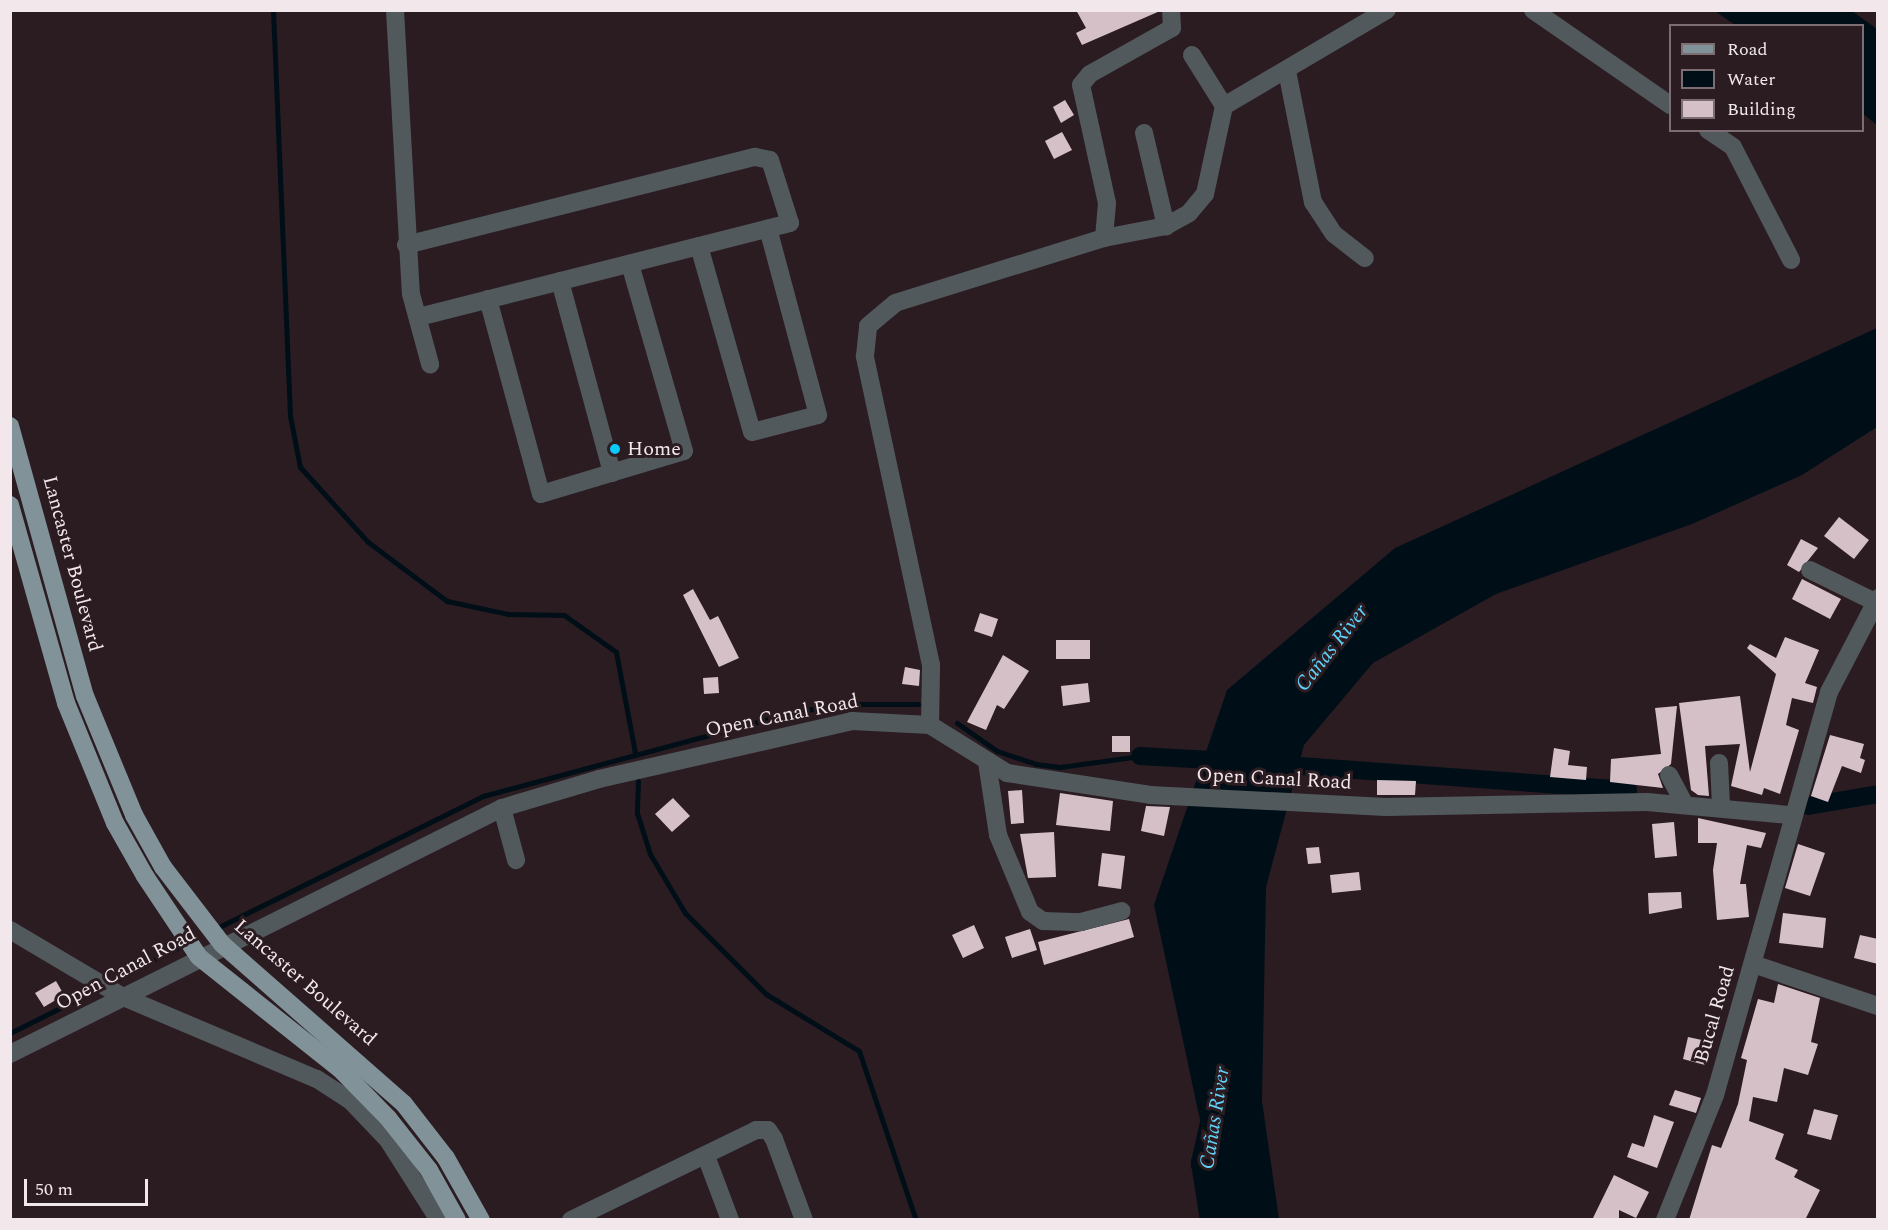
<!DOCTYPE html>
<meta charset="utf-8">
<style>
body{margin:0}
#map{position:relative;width:1888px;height:1230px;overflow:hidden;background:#2b1c22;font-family:Spectral,serif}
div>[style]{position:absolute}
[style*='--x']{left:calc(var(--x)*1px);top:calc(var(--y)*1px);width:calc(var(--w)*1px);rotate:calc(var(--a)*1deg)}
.water>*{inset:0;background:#000f17}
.stream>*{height:5px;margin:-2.5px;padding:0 2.5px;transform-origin:2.5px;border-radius:2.5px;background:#000f17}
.canal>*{height:18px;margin:-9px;padding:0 9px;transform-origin:9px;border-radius:9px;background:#000f17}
.river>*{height:30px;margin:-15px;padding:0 15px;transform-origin:15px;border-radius:15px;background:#000f17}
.building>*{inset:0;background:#d5c0c8}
.minor>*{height:18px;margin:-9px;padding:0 9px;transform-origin:9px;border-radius:9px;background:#51595c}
.major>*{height:18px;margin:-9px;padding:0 9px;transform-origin:9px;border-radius:9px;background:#819298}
.dots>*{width:16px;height:16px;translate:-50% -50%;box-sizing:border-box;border:3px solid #2b1c22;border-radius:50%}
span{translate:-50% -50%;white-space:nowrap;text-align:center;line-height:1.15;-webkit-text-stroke:6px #2b1c22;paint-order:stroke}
.poi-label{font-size:20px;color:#f2e7eb}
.left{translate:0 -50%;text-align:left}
.street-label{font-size:20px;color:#f2e7eb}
.water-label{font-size:21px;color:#5ed3f9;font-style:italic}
.frame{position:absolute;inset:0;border:12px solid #f2e7eb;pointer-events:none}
.legend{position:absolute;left:1669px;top:24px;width:195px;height:108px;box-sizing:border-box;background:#2b1c22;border:2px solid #7b6d72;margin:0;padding:8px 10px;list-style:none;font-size:18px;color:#f2e7eb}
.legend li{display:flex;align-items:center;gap:12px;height:30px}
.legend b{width:30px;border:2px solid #7b6d72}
.scale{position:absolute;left:24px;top:1179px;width:124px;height:27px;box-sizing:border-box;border:3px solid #f2e7eb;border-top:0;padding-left:8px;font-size:18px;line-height:21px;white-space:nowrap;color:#f2e7eb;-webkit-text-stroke:4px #2b1c22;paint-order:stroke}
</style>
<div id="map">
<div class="water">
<div style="clip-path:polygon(1715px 11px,1852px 11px,1877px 29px,1877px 125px,1863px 114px,1862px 26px,1735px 25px)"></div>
<div style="clip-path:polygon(1877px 328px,1877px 427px,1802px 475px,1692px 524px,1496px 594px,1373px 663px,1304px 745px,1266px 887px,1262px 1101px,1279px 1219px,1213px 1219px,1209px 1162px,1154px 905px,1227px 690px,1395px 548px)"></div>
</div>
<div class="stream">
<div style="--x:273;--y:10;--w:406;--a:87.6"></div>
<div style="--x:290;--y:416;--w:52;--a:78.9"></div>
<div style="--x:300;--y:467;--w:101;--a:47.8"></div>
<div style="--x:368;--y:542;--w:99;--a:36.8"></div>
<div style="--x:447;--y:601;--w:62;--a:12"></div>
<div style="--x:508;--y:614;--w:56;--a:1"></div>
<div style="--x:564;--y:615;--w:64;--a:35.4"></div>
<div style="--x:616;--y:652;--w:103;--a:79.3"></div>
<div style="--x:957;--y:723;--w:49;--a:35"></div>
<div style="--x:997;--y:751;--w:41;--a:18.4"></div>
<div style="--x:1036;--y:764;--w:24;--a:7"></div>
<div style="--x:1060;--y:767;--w:81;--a:-7.8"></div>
<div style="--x:638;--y:781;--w:32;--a:92"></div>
<div style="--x:637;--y:813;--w:43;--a:72.4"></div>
<div style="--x:650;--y:854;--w:69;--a:59.3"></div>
<div style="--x:685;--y:913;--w:115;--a:45"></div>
<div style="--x:766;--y:994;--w:109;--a:31.5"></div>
<div style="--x:859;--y:1051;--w:178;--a:71.4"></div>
<div style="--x:221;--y:926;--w:292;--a:-26.4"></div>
<div style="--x:483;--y:796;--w:318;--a:-15.1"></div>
<div style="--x:790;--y:713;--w:51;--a:-10.2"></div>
<div style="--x:840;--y:704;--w:78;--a:0"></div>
<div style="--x:109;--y:983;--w:76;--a:-27.2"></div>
<div style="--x:10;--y:1033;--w:94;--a:-26.6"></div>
</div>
<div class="canal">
<div style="--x:1140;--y:756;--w:88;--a:3.3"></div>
<div style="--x:1273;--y:764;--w:356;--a:4.2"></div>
<div style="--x:1808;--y:806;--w:71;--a:-9.7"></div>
</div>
<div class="river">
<div style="--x:1215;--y:1220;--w:58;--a:-99"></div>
<div style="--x:1206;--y:1163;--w:50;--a:-77.3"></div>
</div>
<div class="building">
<div style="clip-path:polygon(1076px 10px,1160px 10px,1160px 11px,1082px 45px,1076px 33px,1086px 28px)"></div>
<div style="clip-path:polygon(1065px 100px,1074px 115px,1061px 123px,1053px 107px)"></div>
<div style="clip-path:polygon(1062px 132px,1072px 150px,1054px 159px,1045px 141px)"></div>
<div style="clip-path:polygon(1839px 517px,1869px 540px,1854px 559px,1824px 536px)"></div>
<div style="clip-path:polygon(1801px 539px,1818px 548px,1799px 572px,1787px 565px)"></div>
<div style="clip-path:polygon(1802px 579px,1841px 599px,1830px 619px,1792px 599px)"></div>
<div style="clip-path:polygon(693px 589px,710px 620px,718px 616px,739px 658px,719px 667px,683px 595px)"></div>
<div style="clip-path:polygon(980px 613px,998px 619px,992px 637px,974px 631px)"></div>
<div style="clip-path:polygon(1785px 637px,1819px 650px,1805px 683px,1817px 687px,1813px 703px,1792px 698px,1786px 725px,1799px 730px,1780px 794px,1764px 788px,1762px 795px,1731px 786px,1740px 744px,1705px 746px,1709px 796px,1698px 795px,1691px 790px,1679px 703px,1740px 696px,1750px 772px,1776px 674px,1747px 648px,1750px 644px,1776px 658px)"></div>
<div style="clip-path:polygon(1056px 640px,1090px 640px,1090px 659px,1056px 659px)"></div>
<div style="clip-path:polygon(1003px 655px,1029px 671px,1004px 709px,997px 705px,986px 730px,967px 722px)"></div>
<div style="clip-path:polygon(905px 667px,920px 670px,919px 686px,902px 684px)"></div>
<div style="clip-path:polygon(718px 677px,719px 693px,704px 694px,703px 678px)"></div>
<div style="clip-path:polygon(1088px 683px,1090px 702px,1063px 706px,1061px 686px)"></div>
<div style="clip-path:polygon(1677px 706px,1671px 764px,1658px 774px,1663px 788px,1610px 782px,1611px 759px,1661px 754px,1655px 708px)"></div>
<div style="clip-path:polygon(1830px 735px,1864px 744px,1860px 758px,1865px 760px,1861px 773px,1842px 766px,1828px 802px,1811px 796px)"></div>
<div style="clip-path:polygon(1112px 736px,1130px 736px,1130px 752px,1112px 752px)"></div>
<div style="clip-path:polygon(1554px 748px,1570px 751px,1568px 765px,1587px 767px,1586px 780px,1550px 777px)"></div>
<div style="clip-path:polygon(1377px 780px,1416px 781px,1415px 795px,1377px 795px)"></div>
<div style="clip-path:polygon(1022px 790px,1024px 823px,1011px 824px,1008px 791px)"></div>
<div style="clip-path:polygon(1060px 793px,1113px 801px,1110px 831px,1056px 825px)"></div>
<div style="clip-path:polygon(673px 798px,690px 816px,672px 832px,655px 814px)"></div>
<div style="clip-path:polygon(1146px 806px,1170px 807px,1164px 836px,1141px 831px)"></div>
<div style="clip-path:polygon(1698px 818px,1766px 833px,1761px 848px,1747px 845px,1740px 884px,1746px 884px,1749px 917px,1717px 920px,1713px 870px,1717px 843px,1698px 843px)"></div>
<div style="clip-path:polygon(1674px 822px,1677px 856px,1655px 858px,1652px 824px)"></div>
<div style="clip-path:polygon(1054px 832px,1056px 877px,1028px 878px,1020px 834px)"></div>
<div style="clip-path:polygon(1798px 844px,1825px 853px,1810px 896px,1785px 888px)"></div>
<div style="clip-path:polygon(1319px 847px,1321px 863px,1308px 864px,1306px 848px)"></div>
<div style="clip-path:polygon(1102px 853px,1125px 856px,1121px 889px,1098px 886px)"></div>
<div style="clip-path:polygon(1359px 872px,1361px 890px,1332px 893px,1330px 875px)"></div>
<div style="clip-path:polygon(1681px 892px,1682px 908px,1649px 914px,1648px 893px)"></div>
<div style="clip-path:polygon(1783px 913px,1826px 918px,1823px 948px,1779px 943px)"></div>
<div style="clip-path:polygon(1129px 919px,1134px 937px,1044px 965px,1038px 942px)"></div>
<div style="clip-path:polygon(974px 925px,984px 948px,963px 958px,952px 935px)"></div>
<div style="clip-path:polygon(1030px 929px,1037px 950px,1012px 958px,1005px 937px)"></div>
<div style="clip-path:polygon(1860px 935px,1878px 939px,1878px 964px,1854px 958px)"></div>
<div style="clip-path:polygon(56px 981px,64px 995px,44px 1007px,35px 993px)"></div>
<div style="clip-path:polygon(1778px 984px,1820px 998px,1811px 1042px,1818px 1044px,1808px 1075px,1784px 1068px,1777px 1102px,1753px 1097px,1749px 1121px,1784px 1134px,1775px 1159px,1798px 1170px,1794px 1177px,1820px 1190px,1805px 1220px,1689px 1220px,1712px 1145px,1721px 1148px,1738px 1104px,1747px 1060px,1741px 1058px,1758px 999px,1774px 1003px)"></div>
<div style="clip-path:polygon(1688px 1037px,1711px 1042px,1705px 1065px,1683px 1059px)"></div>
<div style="clip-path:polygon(1675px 1090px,1701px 1098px,1696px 1113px,1669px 1105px)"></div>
<div style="clip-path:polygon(1814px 1109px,1838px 1115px,1831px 1140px,1807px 1134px)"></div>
<div style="clip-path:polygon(1654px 1115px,1674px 1122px,1657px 1168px,1627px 1157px,1632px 1143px,1644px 1147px)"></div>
<div style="clip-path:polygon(1614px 1175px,1649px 1192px,1636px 1218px,1619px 1210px,1619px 1220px,1592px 1220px)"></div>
</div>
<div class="minor">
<div style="--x:395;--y:10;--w:284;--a:86.8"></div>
<div style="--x:411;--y:294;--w:73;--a:74.8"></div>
<div style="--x:1533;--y:10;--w:167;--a:34.7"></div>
<div style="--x:1192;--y:55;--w:60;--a:57.9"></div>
<div style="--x:1287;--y:71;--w:134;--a:78.8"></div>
<div style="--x:1313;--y:202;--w:38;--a:57"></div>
<div style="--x:1334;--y:234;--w:39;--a:38"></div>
<div style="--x:1708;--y:130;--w:30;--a:34"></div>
<div style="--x:1733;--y:147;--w:127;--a:62.8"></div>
<div style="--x:1144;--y:133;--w:96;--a:76.7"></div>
<div style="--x:1104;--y:238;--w:63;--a:-11"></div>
<div style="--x:1166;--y:226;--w:26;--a:-29"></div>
<div style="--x:1189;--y:213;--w:25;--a:-50"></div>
<div style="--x:1205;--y:194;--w:90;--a:-77.8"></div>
<div style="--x:1224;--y:106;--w:189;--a:-30.5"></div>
<div style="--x:406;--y:245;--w:360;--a:-14.2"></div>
<div style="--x:755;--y:157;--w:15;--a:11"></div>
<div style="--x:770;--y:160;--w:66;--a:72.4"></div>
<div style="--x:790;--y:223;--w:384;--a:165.8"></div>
<div style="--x:699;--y:246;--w:193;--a:74.1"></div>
<div style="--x:752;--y:432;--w:68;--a:-14.4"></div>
<div style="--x:818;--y:415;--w:193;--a:-105"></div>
<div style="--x:560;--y:281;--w:199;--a:74.8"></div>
<div style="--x:488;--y:299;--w:202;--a:74.8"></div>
<div style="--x:541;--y:494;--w:149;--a:-16.7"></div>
<div style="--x:684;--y:451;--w:195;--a:-106.1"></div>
<div style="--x:1810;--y:570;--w:72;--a:26.2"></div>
<div style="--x:930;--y:725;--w:60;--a:-89"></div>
<div style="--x:931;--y:665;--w:316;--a:-102.1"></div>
<div style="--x:865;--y:356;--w:30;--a:-84"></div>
<div style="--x:868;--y:326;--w:35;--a:-40"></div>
<div style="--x:895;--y:303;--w:219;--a:-17.3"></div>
<div style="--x:1104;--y:238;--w:35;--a:-85"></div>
<div style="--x:1107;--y:203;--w:121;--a:-102.4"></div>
<div style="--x:1081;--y:85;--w:14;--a:-51"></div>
<div style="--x:1090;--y:74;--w:94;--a:-29.3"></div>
<div style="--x:1172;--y:28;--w:18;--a:-93"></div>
<div style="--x:987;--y:762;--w:74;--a:81.4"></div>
<div style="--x:998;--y:835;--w:83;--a:67.4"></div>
<div style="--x:1030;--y:912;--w:16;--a:35"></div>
<div style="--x:1043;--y:921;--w:38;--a:2"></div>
<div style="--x:1081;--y:922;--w:42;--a:-15"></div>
<div style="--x:1719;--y:763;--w:42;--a:87.3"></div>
<div style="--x:1669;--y:775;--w:32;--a:62"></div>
<div style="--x:502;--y:808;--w:54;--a:74.9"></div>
<div style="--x:10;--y:930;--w:129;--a:30.7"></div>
<div style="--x:121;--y:996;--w:213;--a:23"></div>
<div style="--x:317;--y:1079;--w:40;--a:32.9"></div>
<div style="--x:351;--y:1101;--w:54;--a:46.5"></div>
<div style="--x:388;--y:1140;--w:95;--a:57.5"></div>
<div style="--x:1753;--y:964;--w:132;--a:18.6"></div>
<div style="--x:10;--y:1054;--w:550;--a:-26.57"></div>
<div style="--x:502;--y:808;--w:101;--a:-16.6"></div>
<div style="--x:599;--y:779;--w:260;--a:-12.9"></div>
<div style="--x:852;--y:721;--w:78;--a:2.9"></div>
<div style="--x:930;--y:725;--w:91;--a:31.9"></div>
<div style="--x:1007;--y:773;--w:145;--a:8.7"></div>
<div style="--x:1150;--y:795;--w:236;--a:2.9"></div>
<div style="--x:1386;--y:807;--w:261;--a:-1.1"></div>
<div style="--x:1647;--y:802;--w:145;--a:5.2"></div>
<div style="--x:706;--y:1156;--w:68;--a:69.4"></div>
<div style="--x:571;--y:1220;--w:206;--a:-25.9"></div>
<div style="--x:756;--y:1130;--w:12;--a:0"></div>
<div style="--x:768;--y:1130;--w:11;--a:56"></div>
<div style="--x:774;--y:1139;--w:86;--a:69.7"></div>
<div style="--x:1665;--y:1220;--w:135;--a:-68.2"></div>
<div style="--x:1715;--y:1095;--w:419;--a:-74.2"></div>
<div style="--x:1829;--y:692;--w:106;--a:-62.5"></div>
</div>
<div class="major">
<div style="--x:10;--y:426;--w:280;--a:74.5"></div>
<div style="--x:85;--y:696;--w:129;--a:67.6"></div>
<div style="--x:134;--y:815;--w:60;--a:60.9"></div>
<div style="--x:163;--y:867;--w:97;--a:52.5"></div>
<div style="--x:222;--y:944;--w:242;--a:41.3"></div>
<div style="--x:404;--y:1104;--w:68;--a:52.1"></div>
<div style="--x:446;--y:1158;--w:71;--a:60.6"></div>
<div style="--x:10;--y:505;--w:206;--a:74.2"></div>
<div style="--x:66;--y:703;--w:130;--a:67.8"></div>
<div style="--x:115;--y:823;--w:61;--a:60.5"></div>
<div style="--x:145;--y:876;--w:97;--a:56.3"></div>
<div style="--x:199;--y:957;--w:180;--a:38.5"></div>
<div style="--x:340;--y:1069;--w:69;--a:45.6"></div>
<div style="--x:388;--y:1118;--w:66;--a:51.7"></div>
<div style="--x:429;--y:1170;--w:57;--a:60.8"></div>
</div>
<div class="dots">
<div style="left:615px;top:449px;background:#0acafa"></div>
</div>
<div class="poi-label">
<span class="left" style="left:627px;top:449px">Home</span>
</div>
<div class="street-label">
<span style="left:72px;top:564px;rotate:75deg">Lancaster Boulevard</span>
<span style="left:782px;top:716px;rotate:-11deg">Open Canal Road</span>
<span style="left:1274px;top:779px;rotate:3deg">Open Canal Road</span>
<span style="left:126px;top:969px;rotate:-28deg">Open Canal Road</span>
<span style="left:305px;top:983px;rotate:41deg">Lancaster Boulevard</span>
<span style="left:1715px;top:1014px;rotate:-74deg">Bucal Road</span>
</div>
<div class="water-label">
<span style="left:1332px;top:648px;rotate:-52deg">Cañas River</span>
<span style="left:1215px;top:1118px;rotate:-81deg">Cañas River</span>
</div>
<div class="frame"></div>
<ul class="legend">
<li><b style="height:8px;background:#819298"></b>Road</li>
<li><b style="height:16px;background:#000f17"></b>Water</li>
<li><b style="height:16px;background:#d5c0c8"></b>Building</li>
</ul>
<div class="scale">50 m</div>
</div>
